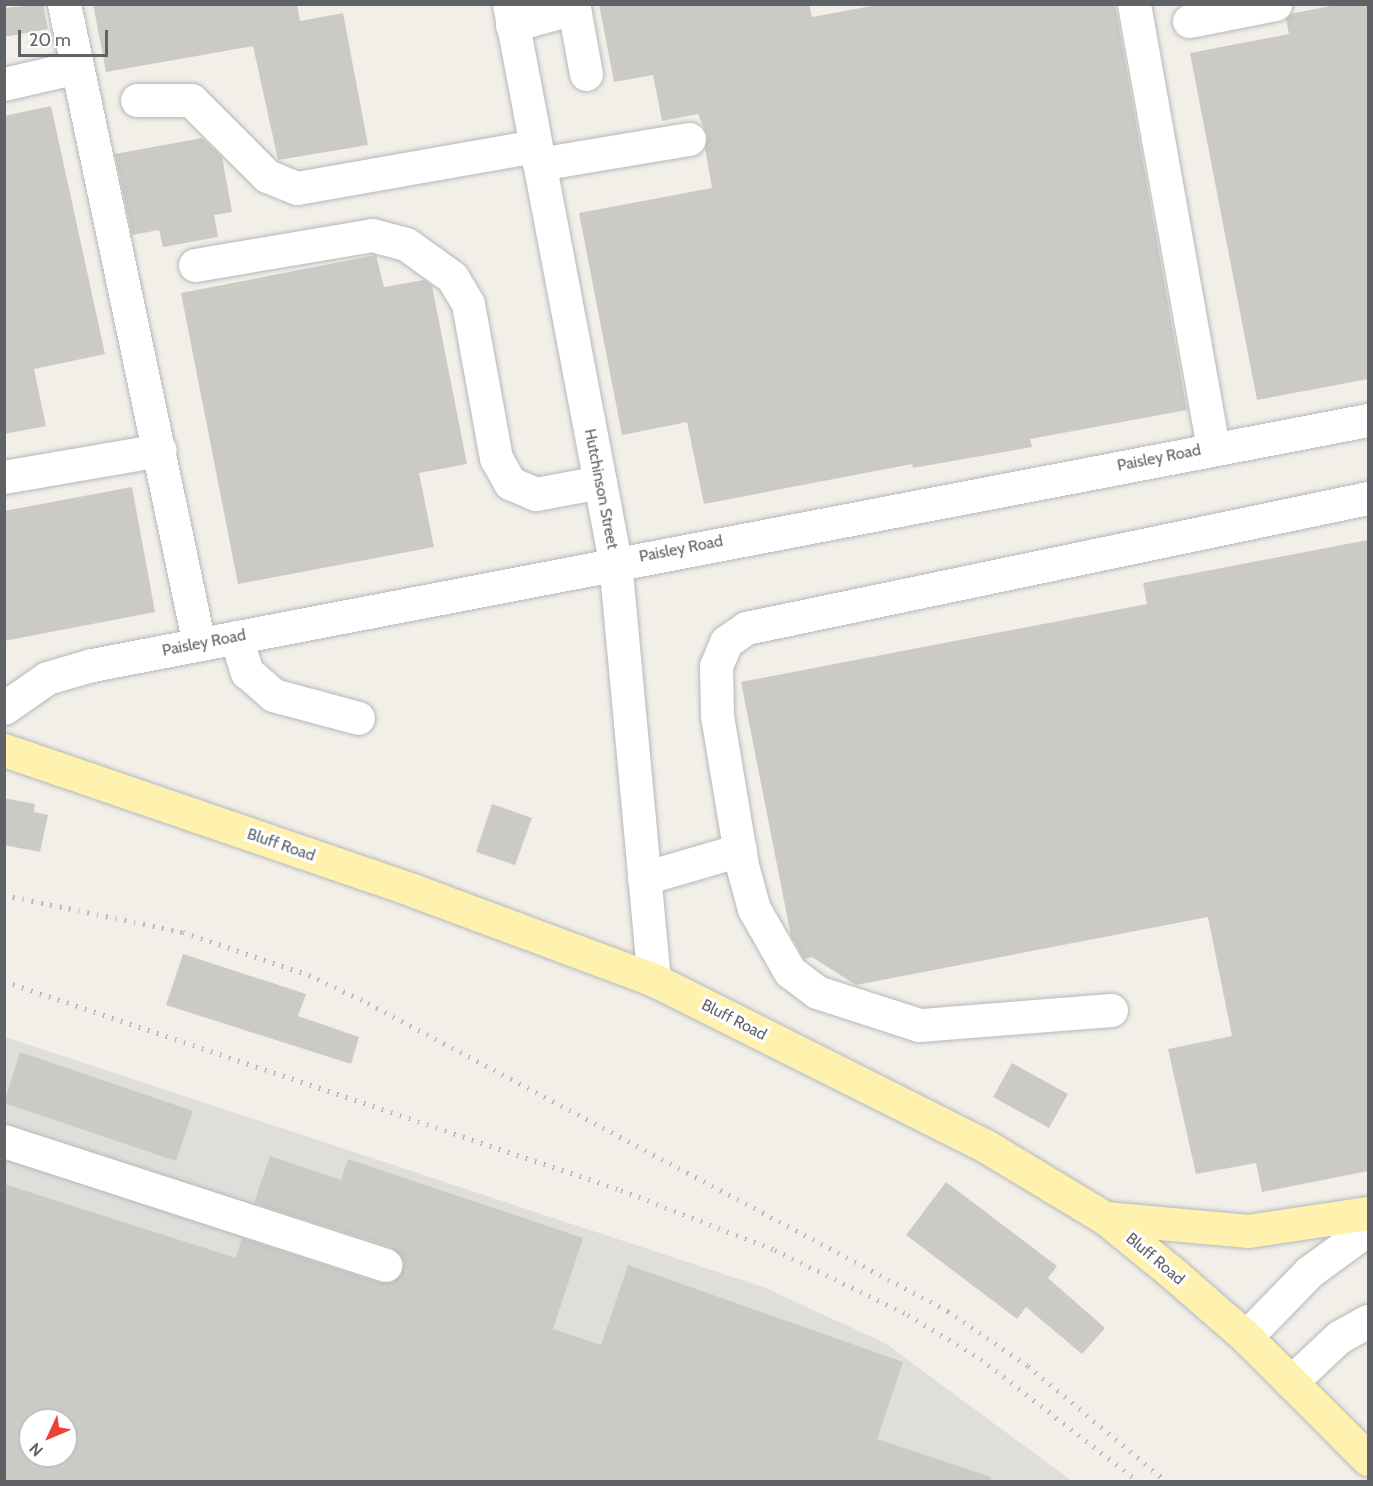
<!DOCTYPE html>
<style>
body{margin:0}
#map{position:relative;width:1373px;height:1486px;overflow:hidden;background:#f1efe8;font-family:Cabin,sans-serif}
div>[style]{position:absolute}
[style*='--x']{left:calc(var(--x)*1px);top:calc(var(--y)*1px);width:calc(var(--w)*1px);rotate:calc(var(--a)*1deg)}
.industrial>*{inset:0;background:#e0deda}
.building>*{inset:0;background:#cccac5}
.roads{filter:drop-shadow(0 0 2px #b5b8bc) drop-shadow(0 0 2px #b5b8bc)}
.minor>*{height:33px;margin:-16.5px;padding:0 16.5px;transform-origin:16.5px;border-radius:16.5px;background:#fff}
.major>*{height:33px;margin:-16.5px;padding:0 16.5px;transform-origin:16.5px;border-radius:16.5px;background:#fff2af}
.rail>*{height:4.5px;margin-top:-2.25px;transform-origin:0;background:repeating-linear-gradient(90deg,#b6b7b8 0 1.5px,transparent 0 9.5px)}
span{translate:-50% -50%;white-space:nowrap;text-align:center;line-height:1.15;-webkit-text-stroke:6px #fff;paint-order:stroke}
.street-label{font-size:16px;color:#5f6368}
.frame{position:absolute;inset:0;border:6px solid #5f6368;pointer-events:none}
.north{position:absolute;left:18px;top:1408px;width:60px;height:60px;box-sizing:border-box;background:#fff;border:2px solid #bfc1c3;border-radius:50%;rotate:226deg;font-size:16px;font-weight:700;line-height:24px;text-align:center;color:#5f6368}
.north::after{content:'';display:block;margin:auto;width:21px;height:27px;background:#ea4335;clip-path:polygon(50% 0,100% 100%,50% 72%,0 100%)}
.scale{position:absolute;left:18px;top:30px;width:90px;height:27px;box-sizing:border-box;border:3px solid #5f6368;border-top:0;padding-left:8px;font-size:18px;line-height:21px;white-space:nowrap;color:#5f6368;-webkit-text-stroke:4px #fff;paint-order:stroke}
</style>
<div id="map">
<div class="industrial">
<div style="clip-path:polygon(evenodd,5px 1037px,763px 1287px,885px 1343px,1072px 1481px,5px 1482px,5px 1037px,30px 1420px,66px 1420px,66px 1456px,30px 1456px,30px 1420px)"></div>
</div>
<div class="building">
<div style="clip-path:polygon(43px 4px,48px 29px,4px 37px,4px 8px)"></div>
<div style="clip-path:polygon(93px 4px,297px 4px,300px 21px,343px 13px,368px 145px,278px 160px,253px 46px,106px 72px)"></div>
<div style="clip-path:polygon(599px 4px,809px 4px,812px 17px,882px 4px,1115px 4px,1187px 410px,1030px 439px,1032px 447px,913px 468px,912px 464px,704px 504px,687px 422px,622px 435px,579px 213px,712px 188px,705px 148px,707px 135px,698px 114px,662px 121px,653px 75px,614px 82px)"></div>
<div style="clip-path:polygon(1340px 4px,1368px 4px,1368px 379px,1257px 400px,1190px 53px,1289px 34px,1286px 19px,1290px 14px)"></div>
<div style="clip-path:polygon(51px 106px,105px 354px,34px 369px,46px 426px,4px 434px,4px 116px)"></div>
<div style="clip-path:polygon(202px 138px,222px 157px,232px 212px,214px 215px,218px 237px,163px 247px,159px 230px,132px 235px,115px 154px)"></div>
<div style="clip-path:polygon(376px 255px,384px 287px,424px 280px,432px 286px,467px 464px,419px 473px,434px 547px,238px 584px,181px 293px)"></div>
<div style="clip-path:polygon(132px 487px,155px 612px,4px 641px,4px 511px)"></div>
<div style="clip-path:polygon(1368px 540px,1368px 1171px,1262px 1192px,1256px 1163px,1196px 1174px,1168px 1049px,1232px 1036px,1208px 917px,856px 985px,812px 957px,804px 959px,791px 936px,741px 682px,1147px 604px,1143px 583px)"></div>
<div style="clip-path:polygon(4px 798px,35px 804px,34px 812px,48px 815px,40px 852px,4px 845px)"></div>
<div style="clip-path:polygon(492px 804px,532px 818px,515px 865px,476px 852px)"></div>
<div style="clip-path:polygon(183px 954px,306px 994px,298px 1016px,359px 1037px,351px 1064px,166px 1005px)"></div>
<div style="clip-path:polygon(20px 1052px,193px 1111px,176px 1161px,4px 1103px)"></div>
<div style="clip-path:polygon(1012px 1063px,1068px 1094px,1049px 1128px,993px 1097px)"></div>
<div style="clip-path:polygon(evenodd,270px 1156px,341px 1180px,348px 1159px,583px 1238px,553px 1329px,601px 1345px,628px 1265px,903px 1362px,877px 1439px,991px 1477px,990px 1482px,4px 1482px,4px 1184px,236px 1258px,242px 1238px,379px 1283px,398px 1278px,403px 1262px,391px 1247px,254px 1203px,270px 1156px,30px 1420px,66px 1420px,66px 1456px,30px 1456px,30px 1420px)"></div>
<div style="clip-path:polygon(946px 1182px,1057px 1266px,1048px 1278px,1105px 1328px,1082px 1354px,1026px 1307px,1017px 1319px,906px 1235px)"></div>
</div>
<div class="roads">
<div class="minor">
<div style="--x:64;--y:4;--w:654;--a:78.09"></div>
<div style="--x:509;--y:4;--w:567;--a:79.23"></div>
<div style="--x:615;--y:561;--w:421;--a:84.7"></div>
<div style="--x:1134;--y:4;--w:451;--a:79.9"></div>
<div style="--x:1189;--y:21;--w:88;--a:-11.2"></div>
<div style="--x:512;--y:25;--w:64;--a:-15.3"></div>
<div style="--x:574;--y:8;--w:67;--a:79.7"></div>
<div style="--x:4;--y:84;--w:75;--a:-13.1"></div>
<div style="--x:137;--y:100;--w:54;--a:0"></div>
<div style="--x:191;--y:100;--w:107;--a:45"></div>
<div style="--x:267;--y:176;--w:32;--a:22"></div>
<div style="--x:297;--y:188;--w:242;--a:-10"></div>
<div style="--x:539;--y:164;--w:152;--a:-9.5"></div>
<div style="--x:195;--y:265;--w:180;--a:-9.6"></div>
<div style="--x:372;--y:235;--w:35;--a:15"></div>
<div style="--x:406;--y:244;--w:57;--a:35.7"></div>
<div style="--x:452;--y:277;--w:31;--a:59"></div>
<div style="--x:468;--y:304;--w:157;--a:79.7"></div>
<div style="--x:496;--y:458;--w:29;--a:61"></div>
<div style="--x:510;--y:483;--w:28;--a:23"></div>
<div style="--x:536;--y:494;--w:65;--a:-10.6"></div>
<div style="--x:4;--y:477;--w:158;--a:-9.8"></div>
<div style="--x:236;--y:637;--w:37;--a:73"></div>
<div style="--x:247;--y:672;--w:35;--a:41"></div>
<div style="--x:273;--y:695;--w:88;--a:15.1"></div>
<div style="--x:4;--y:708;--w:52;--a:-34.9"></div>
<div style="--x:47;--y:678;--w:47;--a:-16.1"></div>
<div style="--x:92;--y:665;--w:1299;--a:-10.87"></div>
<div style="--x:644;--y:878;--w:100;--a:-16.3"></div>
<div style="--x:1111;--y:1010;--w:193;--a:175.5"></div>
<div style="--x:919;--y:1025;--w:107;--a:-162.1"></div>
<div style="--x:817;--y:992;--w:34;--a:-143"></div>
<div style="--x:790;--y:972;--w:73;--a:-119.7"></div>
<div style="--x:754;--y:909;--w:46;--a:-105.3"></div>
<div style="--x:742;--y:865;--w:152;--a:-99.5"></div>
<div style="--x:717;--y:715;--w:49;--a:-91.2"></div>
<div style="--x:716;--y:666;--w:26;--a:-67"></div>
<div style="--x:726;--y:642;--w:24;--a:-35"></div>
<div style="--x:746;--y:628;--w:635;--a:-11.81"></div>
<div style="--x:4;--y:1141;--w:401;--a:18"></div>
<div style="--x:1246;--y:1337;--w:91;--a:-45.9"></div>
<div style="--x:1309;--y:1272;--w:73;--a:-36.1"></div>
<div style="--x:1291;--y:1382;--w:66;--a:-43.2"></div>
<div style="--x:1339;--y:1337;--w:33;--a:-29"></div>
</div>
<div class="major">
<div style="--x:4;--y:750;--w:435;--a:18.9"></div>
<div style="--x:415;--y:891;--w:255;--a:20.4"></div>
<div style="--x:654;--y:980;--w:369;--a:26.6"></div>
<div style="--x:984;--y:1145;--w:141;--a:31.1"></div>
<div style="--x:1105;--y:1218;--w:82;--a:39.1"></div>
<div style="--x:1169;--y:1270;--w:102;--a:41"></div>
<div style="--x:1246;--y:1337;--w:173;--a:45"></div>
<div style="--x:1105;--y:1218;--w:144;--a:5.2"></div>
<div style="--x:1248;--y:1231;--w:121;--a:-8.5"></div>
</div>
</div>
<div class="rail">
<div style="--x:4;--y:895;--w:183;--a:11.7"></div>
<div style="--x:183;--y:932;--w:133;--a:18.8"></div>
<div style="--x:309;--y:975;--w:65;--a:25.4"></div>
<div style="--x:368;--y:1003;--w:657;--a:27.97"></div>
<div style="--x:948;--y:1311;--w:97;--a:34.5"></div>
<div style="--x:1028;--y:1366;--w:181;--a:39.8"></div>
<div style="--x:4;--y:981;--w:651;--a:18.71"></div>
<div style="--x:621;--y:1190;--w:165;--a:21.3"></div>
<div style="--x:775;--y:1250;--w:148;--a:26"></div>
<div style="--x:908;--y:1315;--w:85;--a:31.1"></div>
<div style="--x:981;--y:1359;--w:200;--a:37.9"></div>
</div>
<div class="street-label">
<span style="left:1159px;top:458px;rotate:-11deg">Paisley Road</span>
<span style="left:601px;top:489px;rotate:79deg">Hutchinson Street</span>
<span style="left:681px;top:549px;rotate:-11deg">Paisley Road</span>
<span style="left:204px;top:643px;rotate:-11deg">Paisley Road</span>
<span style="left:281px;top:845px;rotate:19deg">Bluff Road</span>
<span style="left:734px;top:1020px;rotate:27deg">Bluff Road</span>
<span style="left:1155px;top:1259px;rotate:40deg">Bluff Road</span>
</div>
<div class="frame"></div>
<div class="north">N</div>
<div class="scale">20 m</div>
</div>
